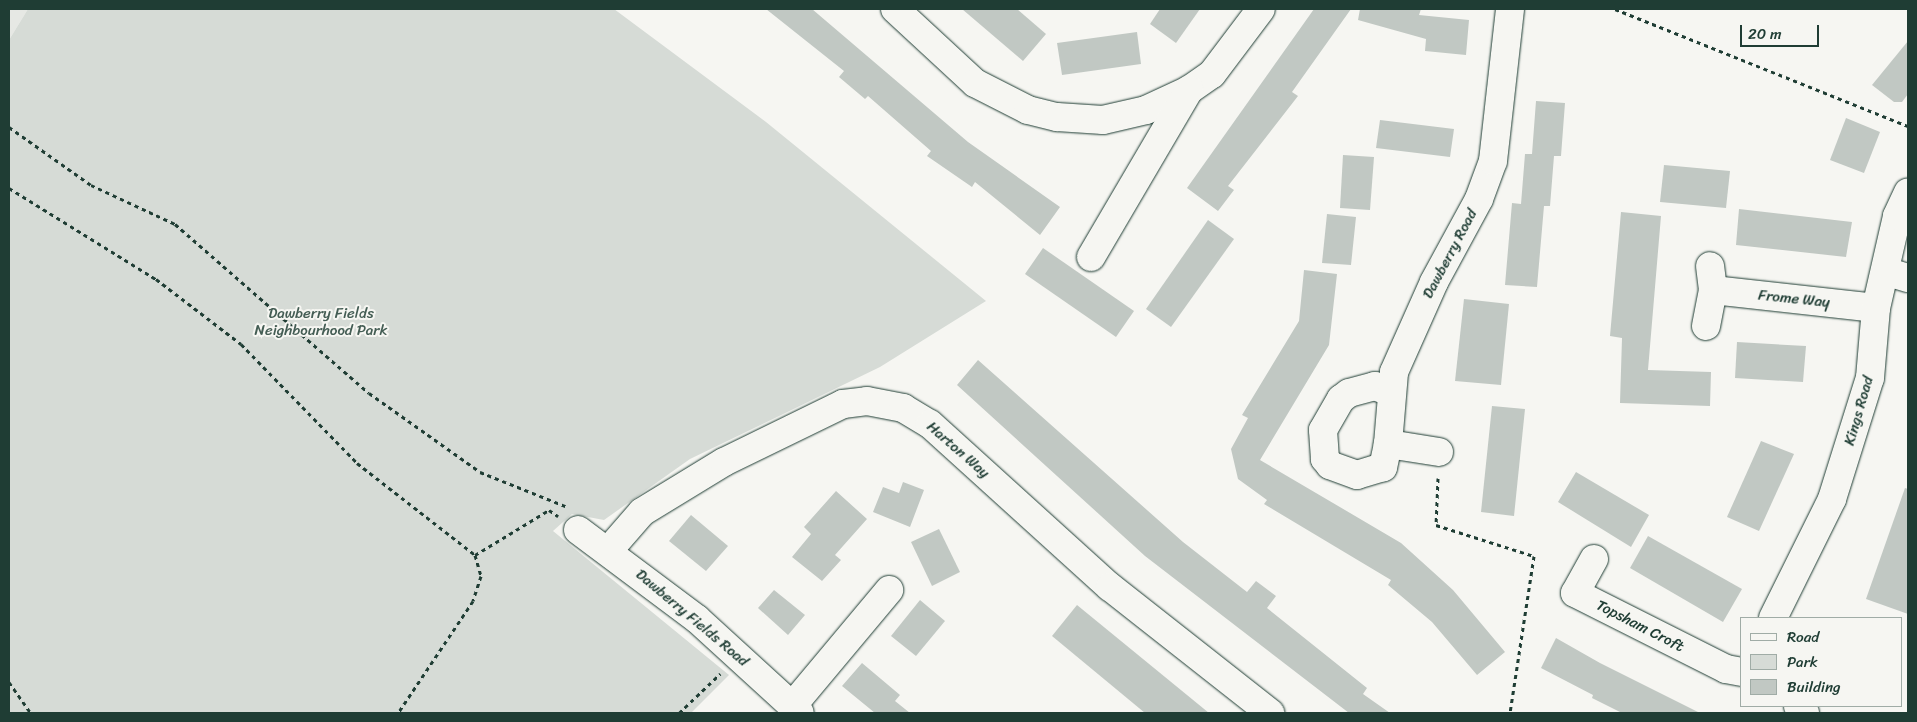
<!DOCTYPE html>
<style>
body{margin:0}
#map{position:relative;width:1917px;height:722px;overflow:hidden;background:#f6f6f2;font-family:Sriracha,sans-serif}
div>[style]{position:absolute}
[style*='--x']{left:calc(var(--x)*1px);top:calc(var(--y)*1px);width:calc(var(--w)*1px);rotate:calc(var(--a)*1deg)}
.built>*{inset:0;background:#e6e8e4}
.green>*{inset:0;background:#d6dbd6}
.building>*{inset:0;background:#c1c8c3}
.path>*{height:3px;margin-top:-1.5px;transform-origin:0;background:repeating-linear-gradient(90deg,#1f3d34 0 4px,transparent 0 8px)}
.roads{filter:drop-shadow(0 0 1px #1f3d34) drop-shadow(0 0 1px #1f3d34)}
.minor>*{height:28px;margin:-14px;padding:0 14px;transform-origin:14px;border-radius:14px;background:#f6f6f2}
span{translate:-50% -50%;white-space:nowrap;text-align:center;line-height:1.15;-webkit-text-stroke:4px #f6f6f2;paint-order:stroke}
.street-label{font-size:15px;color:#1f3d34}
.park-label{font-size:15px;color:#445d54}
.frame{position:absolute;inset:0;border:10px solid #1f3d34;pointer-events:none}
.legend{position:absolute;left:1740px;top:617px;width:162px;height:90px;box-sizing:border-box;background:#f6f6f2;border:1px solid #a0aca6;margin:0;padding:6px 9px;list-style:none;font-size:15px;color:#1f3d34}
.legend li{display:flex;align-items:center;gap:10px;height:25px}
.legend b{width:25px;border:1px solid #a0aca6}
.scale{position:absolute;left:1740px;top:25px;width:79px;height:22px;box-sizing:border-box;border:2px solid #1f3d34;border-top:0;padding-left:6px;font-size:15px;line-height:18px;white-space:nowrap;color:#1f3d34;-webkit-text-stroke:4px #f6f6f2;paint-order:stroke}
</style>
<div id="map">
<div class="built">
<div style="clip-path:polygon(9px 9px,28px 9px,9px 40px)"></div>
</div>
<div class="green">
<div style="clip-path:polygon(28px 9px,614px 9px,766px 122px,986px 301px,880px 367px,690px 459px,604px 520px,572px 514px,553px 531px,729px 675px,691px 713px,9px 713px,9px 40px)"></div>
</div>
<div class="building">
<div style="clip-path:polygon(766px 9px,812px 9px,968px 142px,1060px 207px,1040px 235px,975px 182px,972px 187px,927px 156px,931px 151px,868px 96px,865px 99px,839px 77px,844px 71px)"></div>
<div style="clip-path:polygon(962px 9px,1017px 9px,1046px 34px,1023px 61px)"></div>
<div style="clip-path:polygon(1160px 9px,1200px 9px,1176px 43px,1150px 24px)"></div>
<div style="clip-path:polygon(1314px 9px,1351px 9px,1292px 92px,1298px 96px,1228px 186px,1234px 190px,1218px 211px,1187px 188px)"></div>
<div style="clip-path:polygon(1360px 9px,1421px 9px,1419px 15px,1469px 20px,1466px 55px,1425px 51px,1426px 39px,1358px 20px)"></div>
<div style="clip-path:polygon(1137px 32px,1141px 64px,1062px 75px,1057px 43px)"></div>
<div style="clip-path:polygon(1908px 41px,1908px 94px,1902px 102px,1894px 102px,1872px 85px)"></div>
<div style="clip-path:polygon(1536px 101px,1565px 103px,1561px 156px,1554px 156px,1550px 206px,1544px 206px,1537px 287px,1505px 285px,1512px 203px,1521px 204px,1525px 154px,1532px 154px)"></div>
<div style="clip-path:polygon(1846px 118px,1880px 132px,1864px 173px,1830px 160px)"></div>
<div style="clip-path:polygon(1380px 120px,1454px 129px,1450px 157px,1376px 148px)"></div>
<div style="clip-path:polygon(1343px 155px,1374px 157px,1370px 210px,1340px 208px)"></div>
<div style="clip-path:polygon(1664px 165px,1730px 171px,1726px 208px,1660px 202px)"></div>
<div style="clip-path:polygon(1739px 209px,1852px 222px,1846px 257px,1736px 245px)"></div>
<div style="clip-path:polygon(1621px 212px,1661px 216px,1648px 370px,1711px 372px,1710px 406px,1620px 403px,1622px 338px,1610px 336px)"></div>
<div style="clip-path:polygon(1327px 214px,1356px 217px,1351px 265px,1322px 263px)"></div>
<div style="clip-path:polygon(1208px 220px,1234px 239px,1171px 327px,1146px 309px)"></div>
<div style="clip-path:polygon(1043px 248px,1134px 311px,1116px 337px,1025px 274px)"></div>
<div style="clip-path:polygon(1304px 270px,1337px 274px,1329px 345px,1260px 460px,1401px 543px,1453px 590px,1505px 652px,1477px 675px,1432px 622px,1388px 585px,1391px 580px,1264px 504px,1267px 500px,1238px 479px,1231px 449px,1248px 418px,1242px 415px,1299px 321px)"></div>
<div style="clip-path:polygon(1464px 299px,1509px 304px,1501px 385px,1455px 381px)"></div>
<div style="clip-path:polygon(1737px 342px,1806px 346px,1803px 382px,1735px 378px)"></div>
<div style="clip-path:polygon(978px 360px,1183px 542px,1247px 592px,1256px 581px,1276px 596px,1267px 608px,1367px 688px,1363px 694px,1390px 713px,1349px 713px,1145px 556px,957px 385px)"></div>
<div style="clip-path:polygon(1492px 406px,1525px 409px,1514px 516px,1481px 512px)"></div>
<div style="clip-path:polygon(1761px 441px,1794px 454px,1759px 531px,1727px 517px)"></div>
<div style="clip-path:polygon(1576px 472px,1649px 515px,1631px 547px,1558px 502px)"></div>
<div style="clip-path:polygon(903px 482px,924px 490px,910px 527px,873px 512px,883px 487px,899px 493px)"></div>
<div style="clip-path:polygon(1905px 488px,1908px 489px,1908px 614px,1866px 599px)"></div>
<div style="clip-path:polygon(836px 491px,867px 519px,835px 555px,841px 560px,822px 581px,792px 557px,811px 534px,804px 527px)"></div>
<div style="clip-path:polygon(691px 515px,728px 546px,706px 571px,669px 541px)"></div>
<div style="clip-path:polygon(939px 529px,960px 572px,932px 586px,911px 542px)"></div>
<div style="clip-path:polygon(1648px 536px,1742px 589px,1723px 622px,1630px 568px)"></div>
<div style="clip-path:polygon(774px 590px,805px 615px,788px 635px,758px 608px)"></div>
<div style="clip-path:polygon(920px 600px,945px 621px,916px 656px,891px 636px)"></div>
<div style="clip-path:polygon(1077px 605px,1209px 713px,1145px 713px,1052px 636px)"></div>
<div style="clip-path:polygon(1556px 638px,1600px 663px,1700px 713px,1622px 713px,1592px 698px,1593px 695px,1541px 668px)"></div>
<div style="clip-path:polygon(862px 663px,900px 695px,895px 701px,910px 713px,875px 713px,842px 686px)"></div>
</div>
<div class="path">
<div style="--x:1615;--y:9;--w:315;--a:21.8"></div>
<div style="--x:9;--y:127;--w:100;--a:35.3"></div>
<div style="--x:91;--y:185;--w:93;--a:24.9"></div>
<div style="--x:175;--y:224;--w:257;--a:41.1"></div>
<div style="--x:369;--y:393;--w:136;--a:35.4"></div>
<div style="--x:480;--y:472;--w:92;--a:21.8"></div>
<div style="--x:9;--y:188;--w:173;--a:31.8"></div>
<div style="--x:156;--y:279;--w:107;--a:37.4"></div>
<div style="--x:241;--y:344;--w:166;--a:45.7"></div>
<div style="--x:357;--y:463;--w:150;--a:37.9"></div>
<div style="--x:475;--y:555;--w:22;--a:74"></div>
<div style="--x:481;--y:576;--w:26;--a:108"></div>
<div style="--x:473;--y:601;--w:135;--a:123.8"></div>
<div style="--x:1438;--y:478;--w:47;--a:92.4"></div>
<div style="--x:1436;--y:525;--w:103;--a:17.6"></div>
<div style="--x:1534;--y:556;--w:159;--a:98.7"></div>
<div style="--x:475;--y:555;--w:87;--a:-31.3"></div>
<div style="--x:549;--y:510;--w:11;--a:34"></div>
<div style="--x:9;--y:682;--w:38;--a:55"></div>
<div style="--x:679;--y:713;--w:57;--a:-43.6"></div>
</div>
<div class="roads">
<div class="minor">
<div style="--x:895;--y:9;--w:109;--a:42.8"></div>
<div style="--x:975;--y:83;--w:59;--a:27"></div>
<div style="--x:1028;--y:110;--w:30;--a:14"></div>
<div style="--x:1057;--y:117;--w:46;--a:3.7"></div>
<div style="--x:1103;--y:120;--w:44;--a:-13.1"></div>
<div style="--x:1146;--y:110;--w:47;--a:-24.9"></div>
<div style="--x:1189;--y:90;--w:28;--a:-35"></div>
<div style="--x:1212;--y:74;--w:81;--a:-53"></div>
<div style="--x:1091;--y:257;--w:194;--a:-59.6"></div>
<div style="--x:1885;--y:271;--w:24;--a:17"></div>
<div style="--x:1713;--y:290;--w:164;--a:6.3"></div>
<div style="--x:1706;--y:326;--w:37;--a:-79"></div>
<div style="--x:1713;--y:290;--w:24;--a:-97"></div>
<div style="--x:1388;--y:444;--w:24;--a:102"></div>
<div style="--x:1383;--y:467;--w:27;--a:163"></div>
<div style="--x:1357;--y:475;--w:29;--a:-160"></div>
<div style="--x:1330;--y:465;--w:8;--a:-130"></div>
<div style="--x:1325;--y:459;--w:29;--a:-94"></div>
<div style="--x:1323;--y:430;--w:36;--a:-60"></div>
<div style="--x:1341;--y:399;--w:10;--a:-37"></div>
<div style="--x:1349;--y:393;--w:27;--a:-15"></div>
<div style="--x:1375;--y:386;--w:18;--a:22"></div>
<div style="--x:1439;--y:452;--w:52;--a:-171.1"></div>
<div style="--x:1388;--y:444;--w:72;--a:-85.2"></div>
<div style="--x:1394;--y:372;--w:98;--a:-66"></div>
<div style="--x:1434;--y:282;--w:94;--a:-61.5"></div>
<div style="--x:1479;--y:199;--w:40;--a:-69.8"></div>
<div style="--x:1493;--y:161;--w:153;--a:-83.6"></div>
<div style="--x:578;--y:530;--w:149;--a:36.8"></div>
<div style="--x:697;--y:619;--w:139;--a:42.4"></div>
<div style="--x:609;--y:550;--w:50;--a:-49"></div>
<div style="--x:642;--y:512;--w:96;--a:-31.4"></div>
<div style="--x:724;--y:462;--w:132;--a:-26"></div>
<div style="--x:843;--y:404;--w:24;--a:-7"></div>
<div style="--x:867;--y:401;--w:37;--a:11"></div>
<div style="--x:903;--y:408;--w:31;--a:31"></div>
<div style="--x:930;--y:424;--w:243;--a:42.2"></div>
<div style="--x:1110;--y:587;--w:204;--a:38.2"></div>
<div style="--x:1594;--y:559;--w:39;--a:119"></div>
<div style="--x:1575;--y:593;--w:169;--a:26.7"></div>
<div style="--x:1726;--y:669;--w:15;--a:11"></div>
<div style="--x:1773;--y:618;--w:133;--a:-63.6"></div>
<div style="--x:1832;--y:499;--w:127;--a:-72.6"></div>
<div style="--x:1870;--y:378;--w:70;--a:-85.1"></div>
<div style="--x:1876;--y:308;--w:94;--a:-77.1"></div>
<div style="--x:1897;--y:216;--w:26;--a:-65"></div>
<div style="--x:793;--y:705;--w:150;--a:-50.1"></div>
<div style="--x:1798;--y:706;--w:10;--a:45"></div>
</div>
</div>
<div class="street-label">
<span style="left:1450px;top:254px;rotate:-62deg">Dawberry Road</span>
<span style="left:1794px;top:299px;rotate:6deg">Frome Way</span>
<span style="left:1859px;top:411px;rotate:-74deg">Kings Road</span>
<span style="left:958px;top:450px;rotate:41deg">Harton Way</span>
<span style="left:692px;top:618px;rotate:40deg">Dawberry Fields Road</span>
<span style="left:1640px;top:626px;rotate:27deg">Topsham Croft</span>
</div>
<div class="park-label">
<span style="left:321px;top:322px">Dawberry Fields<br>Neighbourhood Park</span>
</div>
<div class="frame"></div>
<ul class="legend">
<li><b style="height:6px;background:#f6f6f2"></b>Road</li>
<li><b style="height:14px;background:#d6dbd6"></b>Park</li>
<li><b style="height:14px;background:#c1c8c3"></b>Building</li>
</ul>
<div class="scale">20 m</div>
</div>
